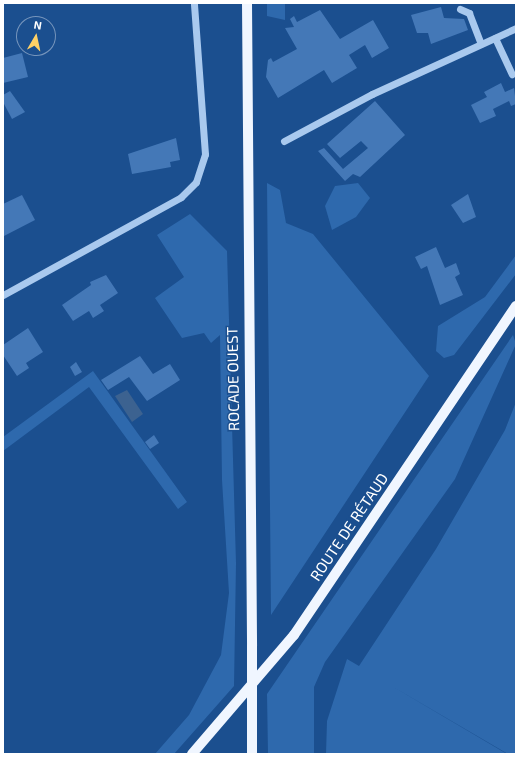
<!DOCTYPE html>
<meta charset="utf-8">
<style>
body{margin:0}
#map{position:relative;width:519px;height:757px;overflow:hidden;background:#1b4f8f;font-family:"Exo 2",sans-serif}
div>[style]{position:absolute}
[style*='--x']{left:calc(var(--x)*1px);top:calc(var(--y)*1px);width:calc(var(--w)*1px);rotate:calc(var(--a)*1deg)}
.green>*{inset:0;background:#2e69ad}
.water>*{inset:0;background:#3c6290}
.building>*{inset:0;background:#4478b7}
.minor>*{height:7px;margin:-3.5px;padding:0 3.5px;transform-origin:3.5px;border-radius:3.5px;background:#a9c9ee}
.major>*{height:10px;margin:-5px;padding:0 5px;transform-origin:5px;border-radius:5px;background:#f0f6ff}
.major-bridge>*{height:10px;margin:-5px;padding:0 5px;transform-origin:5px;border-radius:5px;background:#f0f6ff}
span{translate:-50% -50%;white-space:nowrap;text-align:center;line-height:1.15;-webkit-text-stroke:3px #1b4f8f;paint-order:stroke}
.street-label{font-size:15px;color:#fff}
.frame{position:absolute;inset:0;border:4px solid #fff;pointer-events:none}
.north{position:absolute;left:16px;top:16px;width:40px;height:40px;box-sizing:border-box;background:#1b4f8f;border:1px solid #7695bc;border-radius:50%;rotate:9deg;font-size:11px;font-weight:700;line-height:16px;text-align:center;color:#fff}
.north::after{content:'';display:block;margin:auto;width:14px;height:18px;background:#ffd166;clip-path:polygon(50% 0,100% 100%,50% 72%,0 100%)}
</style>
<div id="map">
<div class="green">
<div style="clip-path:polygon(267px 3px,285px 3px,285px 20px,267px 16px)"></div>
<div style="clip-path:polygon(267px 183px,280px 190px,286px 223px,313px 234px,429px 376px,271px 615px)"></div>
<div style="clip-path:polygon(358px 183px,370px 198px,356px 217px,332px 230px,325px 206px,335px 186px)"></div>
<div style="clip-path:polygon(190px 214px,227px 251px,236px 563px,234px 686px,174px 754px,155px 754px,189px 715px,221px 655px,229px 593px,222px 480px,220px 335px,211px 343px,204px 333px,182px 338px,155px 298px,184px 277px,157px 235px)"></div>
<div style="clip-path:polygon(516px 255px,516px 274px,454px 355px,444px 358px,436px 351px,438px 326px,485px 297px)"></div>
<div style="clip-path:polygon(513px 335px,516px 344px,455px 479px,325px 662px,314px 687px,314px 754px,268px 754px,267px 694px)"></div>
<div style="clip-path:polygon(93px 371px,187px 502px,178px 509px,89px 387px,3px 451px,3px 437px)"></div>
<div style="clip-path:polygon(516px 402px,516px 754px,508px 754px,390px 685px,507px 754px,326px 754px,327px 721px,347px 659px,359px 666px,436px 549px,505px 430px)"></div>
</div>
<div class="water">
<div style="clip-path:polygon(127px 390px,143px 414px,132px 422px,115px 396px)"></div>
</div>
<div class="building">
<div style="clip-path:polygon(441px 7px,444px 18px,464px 19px,468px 30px,431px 44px,428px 33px,417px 33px,411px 15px)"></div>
<div style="clip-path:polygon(320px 10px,340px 39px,373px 20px,389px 48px,372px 58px,365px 45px,349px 55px,357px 68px,332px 83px,324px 70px,278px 98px,266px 77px,268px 60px,271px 58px,273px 62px,297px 49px,285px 28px,294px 27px,290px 19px,294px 16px,297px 22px)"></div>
<div style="clip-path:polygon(22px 53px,28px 77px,3px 83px,3px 58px)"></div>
<div style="clip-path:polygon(501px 83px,505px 92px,514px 88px,516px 104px,511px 106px,509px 101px,493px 109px,496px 116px,480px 123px,471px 105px,487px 97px,484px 92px)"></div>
<div style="clip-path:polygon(10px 91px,25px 112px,12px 119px,3px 102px,3px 95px)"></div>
<div style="clip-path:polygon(375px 101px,405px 135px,360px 177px,353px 174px,345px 181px,318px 151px,324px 148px,343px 169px,368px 148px,361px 141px,340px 158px,327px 144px)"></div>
<div style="clip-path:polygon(176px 138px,180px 160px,170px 162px,171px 167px,132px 174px,128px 154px)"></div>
<div style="clip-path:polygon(468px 194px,476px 217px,463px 223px,451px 205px)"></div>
<div style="clip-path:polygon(22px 195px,35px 220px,4px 236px,3px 204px)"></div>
<div style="clip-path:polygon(436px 247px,445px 268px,456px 263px,460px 274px,455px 277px,463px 295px,440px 305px,427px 266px,421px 269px,415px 257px)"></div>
<div style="clip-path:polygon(106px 275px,118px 293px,100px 305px,104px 311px,93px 318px,89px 311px,73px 321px,62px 305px,91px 285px,90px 282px)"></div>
<div style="clip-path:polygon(28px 328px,43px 352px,26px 363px,29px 368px,17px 376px,3px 355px,3px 345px)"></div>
<div style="clip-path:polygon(140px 356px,153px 374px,170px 364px,180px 380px,147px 401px,129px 377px,108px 390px,101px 380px)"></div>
<div style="clip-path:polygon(76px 362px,82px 372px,75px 376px,70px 367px)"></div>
<div style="clip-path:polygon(154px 435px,159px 443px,150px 449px,145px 442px)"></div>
</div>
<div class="minor">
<div style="--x:460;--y:9;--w:10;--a:24"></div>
<div style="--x:469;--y:13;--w:33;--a:69"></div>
<div style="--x:495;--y:38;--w:40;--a:65"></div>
<div style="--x:284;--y:141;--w:100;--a:-28.1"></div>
<div style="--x:372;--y:94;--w:158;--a:-24.6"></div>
<div style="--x:3;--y:295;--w:203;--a:-28.8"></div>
<div style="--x:181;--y:197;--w:21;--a:-45"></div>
<div style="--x:196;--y:182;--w:29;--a:-72"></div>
<div style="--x:205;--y:154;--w:151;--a:-94.2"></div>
</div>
<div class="major">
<div style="--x:247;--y:3;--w:643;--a:89.55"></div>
<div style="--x:252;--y:721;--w:33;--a:90"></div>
<div style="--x:192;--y:754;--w:157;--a:-49.4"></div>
<div style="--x:294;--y:635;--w:397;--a:-56"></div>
</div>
<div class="major-bridge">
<div style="--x:252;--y:721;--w:75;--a:-90"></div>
</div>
<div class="street-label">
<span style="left:233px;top:379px;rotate:-91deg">ROCADE OUEST</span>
<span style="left:349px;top:527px;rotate:-56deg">ROUTE DE RÉTAUD</span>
</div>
<div class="frame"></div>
<div class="north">N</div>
</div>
